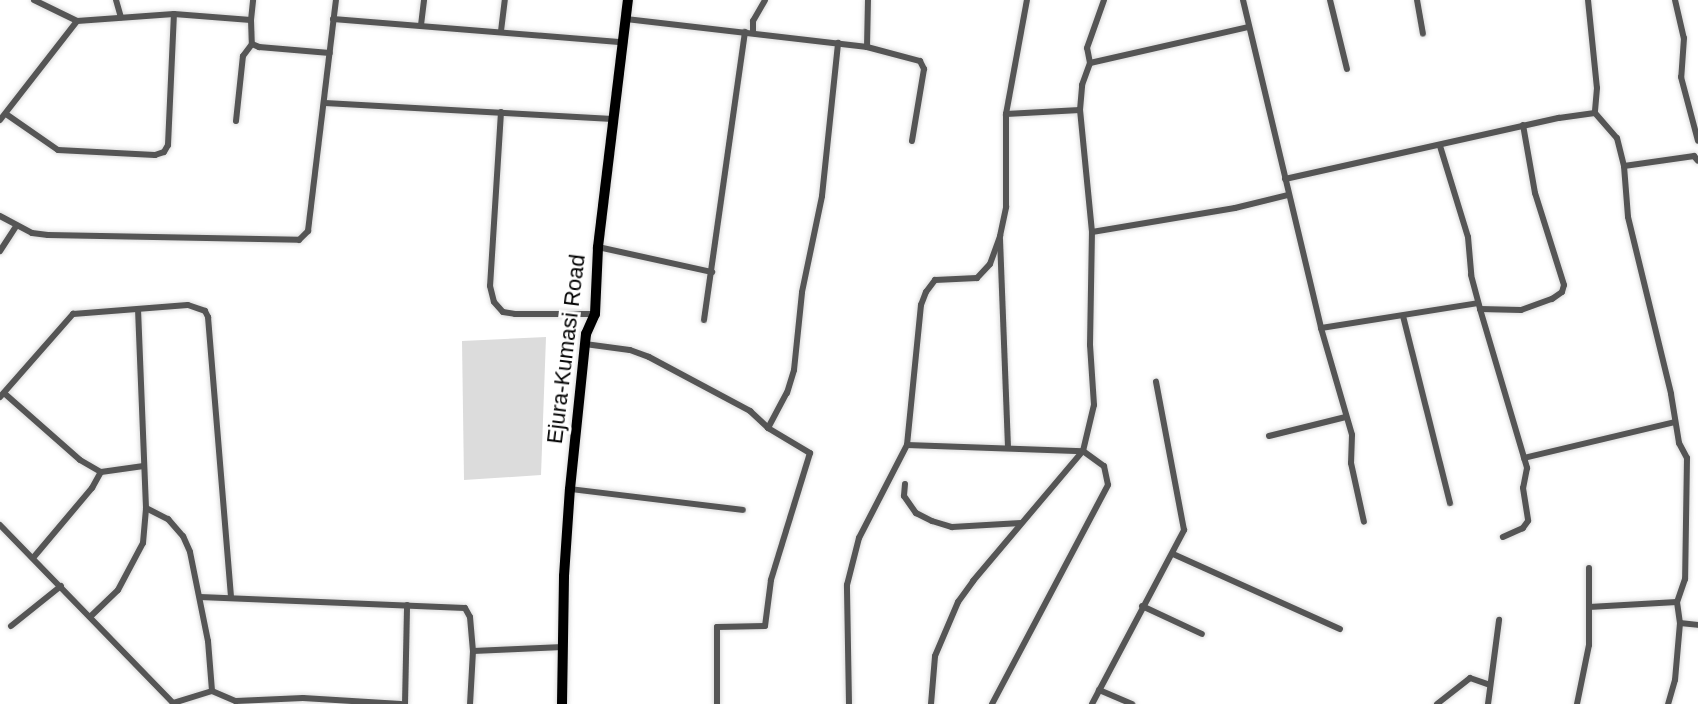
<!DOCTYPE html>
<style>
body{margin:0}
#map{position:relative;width:1698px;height:704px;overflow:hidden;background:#fff;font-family:Arial,sans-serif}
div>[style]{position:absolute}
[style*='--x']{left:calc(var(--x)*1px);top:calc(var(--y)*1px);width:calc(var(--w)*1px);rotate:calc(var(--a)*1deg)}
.green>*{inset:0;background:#dcdcdc}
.roads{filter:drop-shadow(0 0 2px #dbdbdb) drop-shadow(0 0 2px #dbdbdb)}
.street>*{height:6px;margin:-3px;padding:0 3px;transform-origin:3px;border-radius:3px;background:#555}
.primary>*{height:10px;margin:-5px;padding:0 5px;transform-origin:5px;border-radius:5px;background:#000}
span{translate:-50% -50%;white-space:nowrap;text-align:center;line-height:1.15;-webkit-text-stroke:6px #fff;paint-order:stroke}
.street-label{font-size:22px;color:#000}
</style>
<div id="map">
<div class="green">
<div style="clip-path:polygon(546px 337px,541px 475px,464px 480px,462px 341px)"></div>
</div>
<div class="roads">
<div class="street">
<div style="--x:34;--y:0;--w:48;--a:26"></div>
<div style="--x:77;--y:21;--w:97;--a:-4.1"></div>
<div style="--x:174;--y:14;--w:77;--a:4.5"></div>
<div style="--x:251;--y:20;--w:24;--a:88"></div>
<div style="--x:252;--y:44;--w:8;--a:23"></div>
<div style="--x:259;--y:47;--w:71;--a:4.8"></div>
<div style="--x:116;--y:0;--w:18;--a:74"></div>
<div style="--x:1243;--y:0;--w:337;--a:76.6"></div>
<div style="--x:1321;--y:328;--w:111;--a:73.8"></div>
<div style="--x:1352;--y:435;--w:28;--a:92"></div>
<div style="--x:1351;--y:463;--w:60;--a:77.6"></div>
<div style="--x:1330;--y:0;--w:71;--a:76.2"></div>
<div style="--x:1417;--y:0;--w:34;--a:80"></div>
<div style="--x:1588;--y:0;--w:88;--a:84.2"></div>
<div style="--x:1597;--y:88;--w:25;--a:95"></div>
<div style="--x:1675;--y:0;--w:39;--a:77"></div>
<div style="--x:1684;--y:38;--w:39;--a:94"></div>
<div style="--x:1681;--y:77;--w:66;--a:75.1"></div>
<div style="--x:333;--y:19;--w:290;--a:4.6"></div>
<div style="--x:626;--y:19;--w:243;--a:6.6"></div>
<div style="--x:867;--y:47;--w:55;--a:14.8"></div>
<div style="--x:920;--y:61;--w:9;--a:63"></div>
<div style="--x:924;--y:69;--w:73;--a:99.5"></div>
<div style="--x:251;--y:20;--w:20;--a:-84"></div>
<div style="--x:421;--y:25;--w:25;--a:-83"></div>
<div style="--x:501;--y:31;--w:31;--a:-83"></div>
<div style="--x:753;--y:33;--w:12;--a:-90"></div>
<div style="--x:753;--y:21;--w:24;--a:-60"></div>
<div style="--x:867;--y:47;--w:47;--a:-88.8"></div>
<div style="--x:1090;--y:63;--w:15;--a:-101"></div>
<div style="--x:1087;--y:48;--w:51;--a:-70.5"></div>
<div style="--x:325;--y:103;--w:288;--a:3.2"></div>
<div style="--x:501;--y:112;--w:174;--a:93.6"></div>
<div style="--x:490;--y:286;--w:16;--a:76"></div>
<div style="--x:494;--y:302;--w:13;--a:48"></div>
<div style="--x:503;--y:312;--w:12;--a:9"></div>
<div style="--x:515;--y:314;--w:80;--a:0"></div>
<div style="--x:6;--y:114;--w:63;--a:34.7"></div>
<div style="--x:58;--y:150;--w:97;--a:3"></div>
<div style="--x:155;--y:155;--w:9;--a:-18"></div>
<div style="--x:164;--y:152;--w:8;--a:-60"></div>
<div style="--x:168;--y:145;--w:131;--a:-87.4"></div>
<div style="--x:1006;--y:114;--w:74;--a:-3.1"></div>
<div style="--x:1080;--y:110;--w:25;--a:-85"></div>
<div style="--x:1082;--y:85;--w:23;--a:-70"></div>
<div style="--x:1090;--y:63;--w:163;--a:-12.8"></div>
<div style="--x:0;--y:120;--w:125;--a:-52.1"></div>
<div style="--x:236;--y:121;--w:65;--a:-83.9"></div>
<div style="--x:243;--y:56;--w:15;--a:-53"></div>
<div style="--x:1440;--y:146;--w:95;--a:72.9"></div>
<div style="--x:1468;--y:237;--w:38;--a:85"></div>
<div style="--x:1471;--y:275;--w:35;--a:75"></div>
<div style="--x:1480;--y:309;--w:166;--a:73.5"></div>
<div style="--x:1527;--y:468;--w:20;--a:101"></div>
<div style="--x:1523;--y:488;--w:33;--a:81"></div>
<div style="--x:1528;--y:521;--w:9;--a:126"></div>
<div style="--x:1523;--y:528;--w:22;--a:156"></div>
<div style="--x:1624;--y:166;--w:71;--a:-8.1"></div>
<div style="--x:1694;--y:156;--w:6;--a:51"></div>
<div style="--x:1285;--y:179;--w:281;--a:-12.6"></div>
<div style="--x:1559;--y:118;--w:36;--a:-8"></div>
<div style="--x:1595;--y:113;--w:33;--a:49"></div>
<div style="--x:1617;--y:138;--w:29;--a:76"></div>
<div style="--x:1624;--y:166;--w:51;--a:85.5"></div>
<div style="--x:1628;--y:217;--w:182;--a:76.3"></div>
<div style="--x:1671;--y:394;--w:50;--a:80.7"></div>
<div style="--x:1679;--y:443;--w:17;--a:62"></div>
<div style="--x:1687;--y:458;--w:121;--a:90.9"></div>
<div style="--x:1685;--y:579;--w:24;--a:109"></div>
<div style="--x:1677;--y:602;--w:21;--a:82"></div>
<div style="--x:1680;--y:623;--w:57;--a:95"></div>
<div style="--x:1675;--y:680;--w:25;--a:106"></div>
<div style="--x:0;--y:216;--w:36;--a:28"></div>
<div style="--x:32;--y:233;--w:16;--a:7"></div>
<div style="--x:48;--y:235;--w:251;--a:1.1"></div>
<div style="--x:299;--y:240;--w:13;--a:-45"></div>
<div style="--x:308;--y:231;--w:233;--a:-83.1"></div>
<div style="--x:1092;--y:232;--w:145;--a:-9.5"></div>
<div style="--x:1235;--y:208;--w:55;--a:-13.8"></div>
<div style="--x:1000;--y:239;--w:209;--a:87.8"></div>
<div style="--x:598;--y:247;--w:117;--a:12.4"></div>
<div style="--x:0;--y:251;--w:30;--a:-57"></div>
<div style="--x:1480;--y:309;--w:41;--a:1.4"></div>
<div style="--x:1521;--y:310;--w:33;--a:-20"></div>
<div style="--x:1552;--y:299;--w:12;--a:-35"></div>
<div style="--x:1562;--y:292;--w:7;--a:-74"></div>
<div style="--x:1564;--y:285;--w:96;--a:-107.5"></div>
<div style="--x:1535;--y:193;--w:69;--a:-100"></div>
<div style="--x:1403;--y:316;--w:193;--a:75.9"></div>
<div style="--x:704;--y:320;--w:291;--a:-81.9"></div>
<div style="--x:1321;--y:328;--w:159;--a:-9"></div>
<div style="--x:585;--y:344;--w:45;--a:7.6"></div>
<div style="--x:630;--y:350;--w:20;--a:20"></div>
<div style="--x:649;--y:357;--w:115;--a:28.1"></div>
<div style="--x:750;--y:411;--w:25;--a:43"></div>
<div style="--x:768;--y:428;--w:49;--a:30.8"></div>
<div style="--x:810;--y:453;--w:133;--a:107.1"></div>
<div style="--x:771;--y:580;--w:46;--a:97.4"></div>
<div style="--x:765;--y:626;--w:48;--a:178.8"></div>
<div style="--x:717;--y:627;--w:77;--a:90"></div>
<div style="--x:4;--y:393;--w:101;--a:41.4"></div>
<div style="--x:80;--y:460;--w:24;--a:30"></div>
<div style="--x:101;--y:472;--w:43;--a:-7.9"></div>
<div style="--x:0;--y:397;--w:111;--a:-48.7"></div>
<div style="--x:73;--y:314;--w:115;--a:-4.5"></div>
<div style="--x:188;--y:305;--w:18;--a:19"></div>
<div style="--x:205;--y:311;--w:7;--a:63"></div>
<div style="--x:208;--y:317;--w:282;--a:85.3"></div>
<div style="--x:768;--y:428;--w:40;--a:-62"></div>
<div style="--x:787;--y:393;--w:24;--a:-73"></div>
<div style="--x:794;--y:370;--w:78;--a:-84.1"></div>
<div style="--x:802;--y:292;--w:98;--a:-78.2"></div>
<div style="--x:822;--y:196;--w:154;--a:-84"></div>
<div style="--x:1269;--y:436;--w:79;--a:-13.9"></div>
<div style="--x:907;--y:445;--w:141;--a:-84.3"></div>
<div style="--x:921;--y:305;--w:14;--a:-69"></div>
<div style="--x:926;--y:292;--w:15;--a:-53"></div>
<div style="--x:935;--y:280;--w:42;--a:-2.7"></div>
<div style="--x:977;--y:278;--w:19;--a:-47"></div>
<div style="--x:990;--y:264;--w:30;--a:-70"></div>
<div style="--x:1000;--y:236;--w:30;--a:-78"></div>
<div style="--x:1006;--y:207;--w:93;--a:-90"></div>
<div style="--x:1006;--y:114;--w:116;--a:-79.6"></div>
<div style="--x:1524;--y:458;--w:155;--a:-13.4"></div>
<div style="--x:905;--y:484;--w:12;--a:95"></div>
<div style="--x:904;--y:496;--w:21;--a:55"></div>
<div style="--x:916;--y:513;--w:18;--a:27"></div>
<div style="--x:932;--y:521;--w:21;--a:17"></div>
<div style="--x:952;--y:527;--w:69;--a:-3.3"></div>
<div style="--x:570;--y:489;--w:174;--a:6.9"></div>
<div style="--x:146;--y:508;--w:25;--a:27"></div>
<div style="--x:168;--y:519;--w:23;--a:49"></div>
<div style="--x:183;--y:536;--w:17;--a:66"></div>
<div style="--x:190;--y:552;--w:91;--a:78.6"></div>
<div style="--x:208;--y:641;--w:50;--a:85.4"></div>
<div style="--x:212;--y:691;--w:41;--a:162.9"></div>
<div style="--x:0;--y:525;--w:250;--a:45.8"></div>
<div style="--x:1173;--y:554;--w:183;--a:24.2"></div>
<div style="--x:33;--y:558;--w:92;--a:-49.9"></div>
<div style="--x:92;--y:488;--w:18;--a:-61"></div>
<div style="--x:200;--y:597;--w:265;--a:2.4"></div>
<div style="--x:465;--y:608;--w:10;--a:61"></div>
<div style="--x:470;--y:617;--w:34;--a:85"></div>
<div style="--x:473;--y:651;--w:53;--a:93.2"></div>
<div style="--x:1142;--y:606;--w:66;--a:25"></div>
<div style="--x:1589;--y:607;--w:88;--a:-3.3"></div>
<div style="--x:91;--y:616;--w:37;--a:-44"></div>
<div style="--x:118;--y:590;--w:53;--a:-62"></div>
<div style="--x:143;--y:543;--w:35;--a:-85"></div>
<div style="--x:146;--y:508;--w:197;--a:-92.3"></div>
<div style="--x:1680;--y:623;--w:18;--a:6"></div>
<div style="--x:11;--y:626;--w:64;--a:-38.7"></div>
<div style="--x:473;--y:651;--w:90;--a:-2.5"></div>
<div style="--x:1099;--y:690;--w:36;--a:23"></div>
<div style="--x:212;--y:691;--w:26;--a:23"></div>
<div style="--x:236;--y:701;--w:67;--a:-2.6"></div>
<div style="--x:303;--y:698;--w:98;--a:3.5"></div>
<div style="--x:405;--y:704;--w:99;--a:-88.8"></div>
<div style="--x:849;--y:704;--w:119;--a:-91"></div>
<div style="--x:847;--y:585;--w:49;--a:-75.7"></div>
<div style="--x:859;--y:538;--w:105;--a:-62.7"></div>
<div style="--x:907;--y:445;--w:176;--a:2"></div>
<div style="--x:1083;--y:451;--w:26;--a:36"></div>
<div style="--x:1104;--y:466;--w:19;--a:78"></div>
<div style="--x:1108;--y:485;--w:248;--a:117.9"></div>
<div style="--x:931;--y:704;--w:48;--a:-85.2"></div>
<div style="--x:935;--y:656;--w:59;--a:-66.9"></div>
<div style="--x:958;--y:602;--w:26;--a:-54"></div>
<div style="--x:973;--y:581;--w:170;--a:-49.8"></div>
<div style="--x:1083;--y:451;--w:47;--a:-76.6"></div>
<div style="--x:1094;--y:405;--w:60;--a:-93.8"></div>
<div style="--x:1090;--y:345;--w:113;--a:-89"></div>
<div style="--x:1092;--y:232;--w:123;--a:-95.6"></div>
<div style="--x:1092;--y:704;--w:197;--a:-62.1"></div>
<div style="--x:1184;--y:530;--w:151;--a:-100.7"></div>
<div style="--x:1437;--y:704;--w:42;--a:-38.2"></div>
<div style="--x:1470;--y:678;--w:21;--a:19"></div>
<div style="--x:1488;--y:704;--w:85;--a:-82.5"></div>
<div style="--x:1577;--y:704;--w:60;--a:-78.5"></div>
<div style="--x:1589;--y:645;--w:77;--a:-90"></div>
</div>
<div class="primary">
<div style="--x:562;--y:704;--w:128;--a:-89.1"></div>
<div style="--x:564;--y:576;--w:87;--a:-86.1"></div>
<div style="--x:570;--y:489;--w:156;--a:-84.1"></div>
<div style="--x:586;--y:334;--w:22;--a:-66"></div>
<div style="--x:595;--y:314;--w:67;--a:-87.4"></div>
<div style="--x:598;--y:247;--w:249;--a:-83.1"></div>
</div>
</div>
<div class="street-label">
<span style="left:566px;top:349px;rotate:-83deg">Ejura-Kumasi Road</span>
</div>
</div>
